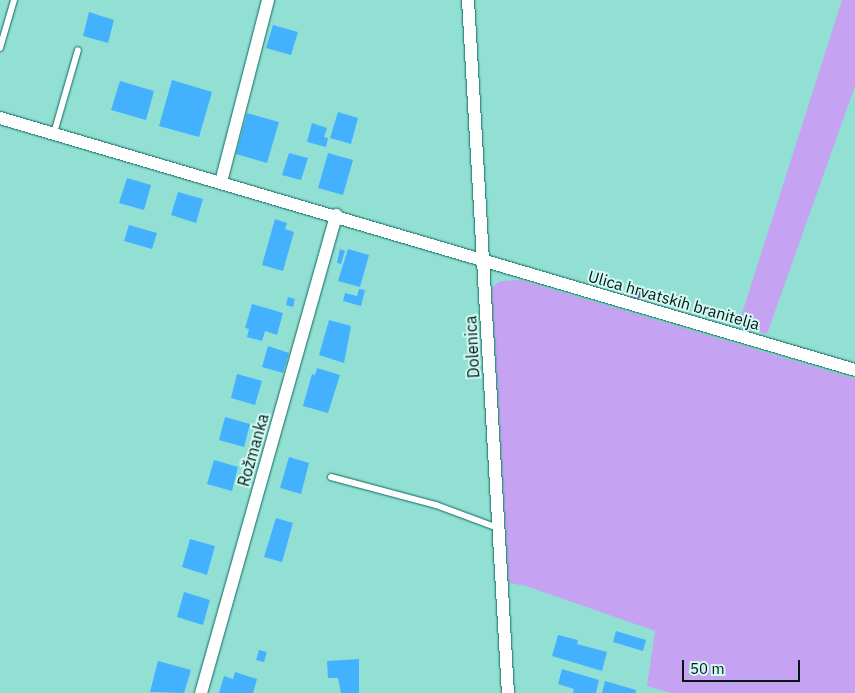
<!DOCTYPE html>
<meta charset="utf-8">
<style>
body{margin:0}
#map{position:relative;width:855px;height:693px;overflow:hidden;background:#92e0d4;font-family:"IBM Plex Sans",sans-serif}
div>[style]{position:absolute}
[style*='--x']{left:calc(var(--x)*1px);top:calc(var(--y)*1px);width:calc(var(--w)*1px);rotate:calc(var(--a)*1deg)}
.green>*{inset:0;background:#c5a3f2}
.building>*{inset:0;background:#43b1fe}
.roads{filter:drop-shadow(0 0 1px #0d685e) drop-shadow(0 0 1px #0d685e)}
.service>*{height:6px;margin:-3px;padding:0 3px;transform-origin:3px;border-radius:3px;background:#fff}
.minor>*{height:12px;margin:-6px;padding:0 6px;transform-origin:6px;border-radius:6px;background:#fff}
.trees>*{width:11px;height:11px;margin:-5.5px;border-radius:50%;background:#636996}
span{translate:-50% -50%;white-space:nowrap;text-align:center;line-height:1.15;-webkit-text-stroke:4px #d3f8f2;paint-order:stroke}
.street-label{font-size:16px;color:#011815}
.scale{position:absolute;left:682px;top:660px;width:118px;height:22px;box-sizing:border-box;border:2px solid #011815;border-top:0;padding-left:6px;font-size:15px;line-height:18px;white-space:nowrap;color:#011815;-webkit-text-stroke:4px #d3f8f2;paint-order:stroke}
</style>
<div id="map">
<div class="green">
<div style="clip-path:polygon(842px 0,855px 0,855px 86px,767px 334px,738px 326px)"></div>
<div style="clip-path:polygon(520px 280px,855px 379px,855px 693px,671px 693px,647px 686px,655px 631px,526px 586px,509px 583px,492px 296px,493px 286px,501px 281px)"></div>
</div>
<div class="building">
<div style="clip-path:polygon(89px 12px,114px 20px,108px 43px,83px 36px)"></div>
<div style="clip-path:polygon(273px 25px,298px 32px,291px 55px,266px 48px)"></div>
<div style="clip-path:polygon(172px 80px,212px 92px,199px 137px,159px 126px)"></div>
<div style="clip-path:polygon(120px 81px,154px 91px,146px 120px,111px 110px)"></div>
<div style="clip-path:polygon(338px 112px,358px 118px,351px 144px,330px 138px)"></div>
<div style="clip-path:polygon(247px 113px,279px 122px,267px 163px,236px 154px)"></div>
<div style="clip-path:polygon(312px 123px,327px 128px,324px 137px,328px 138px,326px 147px,307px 142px)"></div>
<div style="clip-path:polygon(289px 153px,308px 158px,301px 180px,282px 175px)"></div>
<div style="clip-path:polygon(328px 153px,353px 160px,343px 195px,318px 188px)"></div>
<div style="clip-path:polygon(127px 178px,151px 185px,144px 210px,119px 203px)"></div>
<div style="clip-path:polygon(178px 192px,203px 199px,196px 223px,171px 215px)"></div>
<div style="clip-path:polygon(275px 219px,287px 223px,285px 229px,294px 232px,283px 271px,262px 265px)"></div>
<div style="clip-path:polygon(129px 225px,157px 233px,152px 249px,124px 241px)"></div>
<div style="clip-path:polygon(340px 249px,345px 251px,341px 264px,337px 263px)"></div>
<div style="clip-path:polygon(348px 249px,369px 255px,360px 287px,338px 281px)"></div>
<div style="clip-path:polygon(359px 289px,365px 290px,361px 306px,343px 301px,345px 293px,357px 296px)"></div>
<div style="clip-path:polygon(288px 297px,295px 299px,293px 307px,286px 305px)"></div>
<div style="clip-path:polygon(252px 304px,283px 313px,277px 335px,265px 331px,262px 341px,247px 337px,249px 329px,245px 328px)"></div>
<div style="clip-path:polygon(329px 320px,351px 326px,344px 363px,319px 355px)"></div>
<div style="clip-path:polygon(268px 346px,289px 353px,283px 373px,262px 367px)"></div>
<div style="clip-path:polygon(317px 368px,340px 375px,328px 413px,303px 406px,312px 374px,315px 375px)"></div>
<div style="clip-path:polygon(237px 374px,262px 381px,255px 405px,231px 398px)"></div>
<div style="clip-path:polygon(225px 417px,250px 424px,244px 447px,219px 440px)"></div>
<div style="clip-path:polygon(289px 457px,309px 463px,301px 494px,280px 488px)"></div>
<div style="clip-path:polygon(214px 460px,238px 467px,232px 491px,207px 484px)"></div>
<div style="clip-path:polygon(276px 518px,293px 523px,282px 562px,264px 557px)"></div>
<div style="clip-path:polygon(190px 539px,215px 546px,207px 575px,182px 567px)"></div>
<div style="clip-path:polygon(184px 592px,210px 600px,203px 625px,177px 617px)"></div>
<div style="clip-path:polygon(616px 631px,646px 640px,643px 651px,613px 642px)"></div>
<div style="clip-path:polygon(558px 635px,578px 640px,577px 644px,607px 652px,602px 671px,552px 656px)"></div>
<div style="clip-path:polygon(259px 650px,267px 652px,264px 662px,256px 660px)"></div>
<div style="clip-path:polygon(359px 659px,359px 693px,341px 693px,338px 678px,328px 678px,327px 661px)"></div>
<div style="clip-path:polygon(158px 661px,191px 670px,184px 693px,150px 692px)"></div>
<div style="clip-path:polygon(562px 669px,599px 680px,596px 693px,573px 693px,574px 689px,558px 684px)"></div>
<div style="clip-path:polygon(235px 672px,257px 679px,253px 693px,219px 693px,224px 676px,233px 679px)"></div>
<div style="clip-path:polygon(605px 681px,636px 690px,636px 693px,602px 693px)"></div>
</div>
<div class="roads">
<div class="service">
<div style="--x:0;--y:48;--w:50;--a:-73.7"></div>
<div style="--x:54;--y:133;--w:86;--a:-73.9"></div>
<div style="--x:331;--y:477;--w:109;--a:14.9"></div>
<div style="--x:436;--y:505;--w:66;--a:20.4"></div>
</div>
<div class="minor">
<div style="--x:468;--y:0;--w:694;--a:86.7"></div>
<div style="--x:0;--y:118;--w:891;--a:16.42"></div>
<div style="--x:221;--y:182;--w:188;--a:-75.5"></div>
<div style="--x:201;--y:693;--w:497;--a:-74.2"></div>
</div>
</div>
<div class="trees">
<div style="left:635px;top:293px"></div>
</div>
<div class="street-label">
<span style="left:674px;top:300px;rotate:16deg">Ulica hrvatskih branitelja</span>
<span style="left:472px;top:347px;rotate:-93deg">Dolenica</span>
<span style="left:253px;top:450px;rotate:-74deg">Rožmanka</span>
</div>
<div class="scale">50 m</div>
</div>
